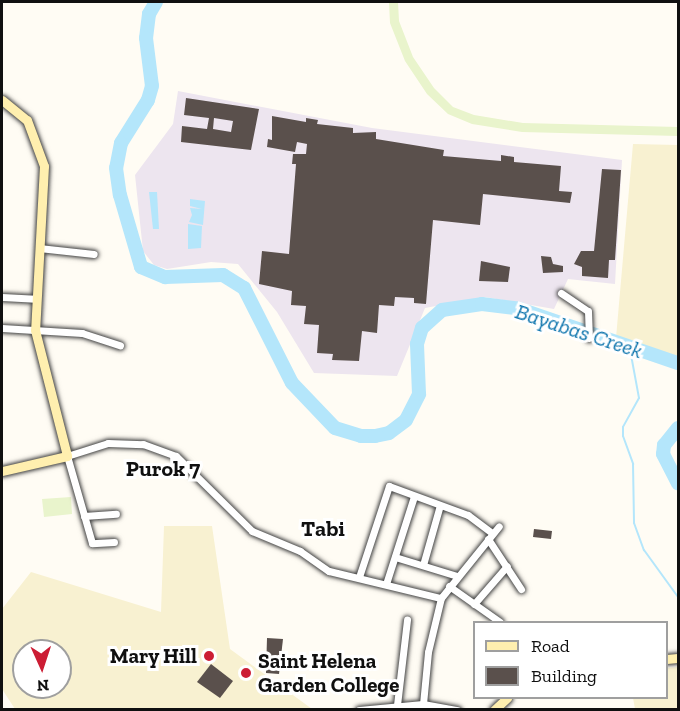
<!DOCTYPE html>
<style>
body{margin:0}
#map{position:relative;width:680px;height:711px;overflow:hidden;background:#fffcf4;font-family:"Zilla Slab",serif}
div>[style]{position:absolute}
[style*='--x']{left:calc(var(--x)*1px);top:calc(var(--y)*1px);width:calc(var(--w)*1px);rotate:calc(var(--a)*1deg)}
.industrial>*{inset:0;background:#ede5ef}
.farmland>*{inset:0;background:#f8f1d1}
.pitch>*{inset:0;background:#e9f4cc}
.water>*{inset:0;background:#b4e6fb}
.stream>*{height:2px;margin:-1px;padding:0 1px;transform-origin:1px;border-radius:1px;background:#b4e6fb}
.river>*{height:14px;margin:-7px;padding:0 7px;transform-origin:7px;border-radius:7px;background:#b4e6fb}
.building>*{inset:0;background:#5a504c}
.roads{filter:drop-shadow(0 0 2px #434343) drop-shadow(0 0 2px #434343)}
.street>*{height:7px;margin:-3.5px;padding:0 3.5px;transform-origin:3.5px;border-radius:3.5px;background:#fff}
.secondary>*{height:9px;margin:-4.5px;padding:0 4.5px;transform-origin:4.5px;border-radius:4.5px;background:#ffefaf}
.dots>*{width:16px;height:16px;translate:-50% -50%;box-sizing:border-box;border:3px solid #fff;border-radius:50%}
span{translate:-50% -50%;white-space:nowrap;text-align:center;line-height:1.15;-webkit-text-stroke:6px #fff;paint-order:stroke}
.poi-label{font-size:21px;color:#101010;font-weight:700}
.right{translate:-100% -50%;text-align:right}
.left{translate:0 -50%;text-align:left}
.water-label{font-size:22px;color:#0e75ad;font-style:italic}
.neighbourhood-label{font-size:22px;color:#101010;font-weight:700}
.frame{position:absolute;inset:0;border:3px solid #101010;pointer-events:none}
.legend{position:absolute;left:473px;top:621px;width:195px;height:78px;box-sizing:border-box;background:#fff;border:2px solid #9f9f9f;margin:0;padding:8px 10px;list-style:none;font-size:18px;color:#101010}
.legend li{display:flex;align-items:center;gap:12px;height:30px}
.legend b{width:30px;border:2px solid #9f9f9f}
.north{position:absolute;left:12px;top:639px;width:60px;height:60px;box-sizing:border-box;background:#fff;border:2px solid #9f9f9f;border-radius:50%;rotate:177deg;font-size:16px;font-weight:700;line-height:24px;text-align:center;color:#101010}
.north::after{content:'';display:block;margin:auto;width:21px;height:27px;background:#cc1d34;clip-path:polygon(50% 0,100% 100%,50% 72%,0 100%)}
</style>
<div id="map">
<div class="industrial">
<div style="clip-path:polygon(178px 91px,372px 128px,622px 160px,615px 284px,568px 279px,554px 309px,485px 297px,425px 308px,397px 376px,314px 373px,277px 312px,238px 264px,211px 262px,167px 269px,154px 265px,143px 251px,135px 175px,173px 124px)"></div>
</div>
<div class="farmland">
<div style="clip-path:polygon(633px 144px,678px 145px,678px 364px,616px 338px)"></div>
<div style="clip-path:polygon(evenodd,164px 526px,212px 526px,230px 649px,312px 709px,15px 709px,2px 689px,2px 609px,31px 572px,161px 612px,164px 526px,24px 651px,60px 651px,60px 687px,24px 687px,24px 651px)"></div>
<div style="clip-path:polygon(678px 667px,678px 709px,635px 709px,633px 698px,666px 698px,667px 668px)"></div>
</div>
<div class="pitch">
<div style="clip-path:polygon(389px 2px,398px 2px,399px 21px,413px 57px,434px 88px,453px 107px,474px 115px,523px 123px,678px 127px,678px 136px,522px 132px,472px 124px,448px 114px,427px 94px,405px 61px,390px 23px)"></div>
<div style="clip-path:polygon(71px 497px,72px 514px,44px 517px,42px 499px)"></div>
</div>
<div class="water">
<div style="clip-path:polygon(149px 192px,157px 192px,159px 229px,153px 229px)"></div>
<div style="clip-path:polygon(190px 199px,205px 201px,203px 225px,189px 222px,192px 215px,190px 208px,202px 209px,190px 206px)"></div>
<div style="clip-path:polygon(188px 224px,202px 226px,201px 248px,188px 249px)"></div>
</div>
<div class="stream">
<div style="--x:629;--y:344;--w:55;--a:79.5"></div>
<div style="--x:639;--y:398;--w:33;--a:119"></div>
<div style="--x:623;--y:427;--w:9;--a:90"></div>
<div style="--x:623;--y:436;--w:30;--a:70"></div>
<div style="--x:633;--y:464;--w:59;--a:89"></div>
<div style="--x:634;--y:523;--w:29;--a:70"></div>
<div style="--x:644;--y:550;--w:58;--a:54.1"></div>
</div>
<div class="river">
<div style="--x:156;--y:2;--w:14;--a:120"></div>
<div style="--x:149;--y:14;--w:24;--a:97"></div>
<div style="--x:146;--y:38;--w:48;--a:82.9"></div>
<div style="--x:152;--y:86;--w:15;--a:106"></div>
<div style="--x:148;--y:100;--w:51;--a:122.1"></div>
<div style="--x:121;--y:143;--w:25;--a:101"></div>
<div style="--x:116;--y:168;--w:27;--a:82"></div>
<div style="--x:120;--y:195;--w:75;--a:73.7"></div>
<div style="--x:141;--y:267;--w:26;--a:23"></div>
<div style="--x:165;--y:277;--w:58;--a:-2"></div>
<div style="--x:223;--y:275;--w:25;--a:32"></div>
<div style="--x:244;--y:288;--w:106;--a:63.2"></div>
<div style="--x:292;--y:383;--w:62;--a:46.3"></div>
<div style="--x:335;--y:428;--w:27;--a:17"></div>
<div style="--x:361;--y:436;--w:14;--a:0"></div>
<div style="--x:375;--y:436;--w:14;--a:-12"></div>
<div style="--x:389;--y:433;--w:21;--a:-37"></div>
<div style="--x:406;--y:420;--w:29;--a:-63"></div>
<div style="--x:419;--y:394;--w:50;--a:-92.3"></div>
<div style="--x:417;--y:344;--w:17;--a:-73"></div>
<div style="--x:422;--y:328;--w:27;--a:-42"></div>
<div style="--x:442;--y:310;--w:40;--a:-8.5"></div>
<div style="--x:482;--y:304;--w:38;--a:7"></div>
<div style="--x:520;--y:309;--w:167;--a:18.9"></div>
<div style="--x:678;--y:428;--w:22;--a:129"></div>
<div style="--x:664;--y:445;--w:9;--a:96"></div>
<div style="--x:663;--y:454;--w:33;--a:63"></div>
</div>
<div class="building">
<div style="clip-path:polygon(evenodd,186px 98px,259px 109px,251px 150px,181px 142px,182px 126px,207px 129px,209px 118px,184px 115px,186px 98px,214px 118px,233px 121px,231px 132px,213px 129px,214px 118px)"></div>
<div style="clip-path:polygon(272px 116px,306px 122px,306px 118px,318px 120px,317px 124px,353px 128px,353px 133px,376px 132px,376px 139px,444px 150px,443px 156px,501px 161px,501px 155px,514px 157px,514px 162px,561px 166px,559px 191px,572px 192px,570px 203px,483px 194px,480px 225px,433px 220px,426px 304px,414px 303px,414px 298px,395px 297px,394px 306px,379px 305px,377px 333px,362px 331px,359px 361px,332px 360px,333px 354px,317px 353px,319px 325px,304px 324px,306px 306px,291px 305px,292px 291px,259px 284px,262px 251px,289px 254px,296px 164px,292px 164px,293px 154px,306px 154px,307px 144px,297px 142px,295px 152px,267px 147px,268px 139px,272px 140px)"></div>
<div style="clip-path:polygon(602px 169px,621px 170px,615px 260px,609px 260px,608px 278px,582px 276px,582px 267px,574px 264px,581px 251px,594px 251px)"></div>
<div style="clip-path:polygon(541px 256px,551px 257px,553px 264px,563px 266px,563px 272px,543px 273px)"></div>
<div style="clip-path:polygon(481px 261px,510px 267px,508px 282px,479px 281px)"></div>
<div style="clip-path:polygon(534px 529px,552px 531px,551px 539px,533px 537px)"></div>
<div style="clip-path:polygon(267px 638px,283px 639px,279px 674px,266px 673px)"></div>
<div style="clip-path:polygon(211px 664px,233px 681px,220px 698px,197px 682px)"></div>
</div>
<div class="roads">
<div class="street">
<div style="--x:39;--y:248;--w:55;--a:6.2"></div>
<div style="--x:561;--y:293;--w:32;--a:34"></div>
<div style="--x:588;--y:311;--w:27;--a:88"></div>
<div style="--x:2;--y:297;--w:33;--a:3"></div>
<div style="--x:2;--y:328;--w:80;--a:3.6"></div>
<div style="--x:82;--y:333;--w:40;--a:18"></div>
<div style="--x:84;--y:516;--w:32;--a:-4"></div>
<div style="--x:488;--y:539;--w:60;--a:56.6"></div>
<div style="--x:114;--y:542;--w:22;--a:177"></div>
<div style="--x:92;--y:543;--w:91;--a:-106"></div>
<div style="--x:67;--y:456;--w:43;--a:-17.6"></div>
<div style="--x:108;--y:443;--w:35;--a:2"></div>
<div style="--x:143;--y:444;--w:35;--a:20"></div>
<div style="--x:176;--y:456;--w:107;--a:44.6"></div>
<div style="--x:252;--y:531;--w:52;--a:22.6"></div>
<div style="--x:300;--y:551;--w:35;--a:35"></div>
<div style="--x:329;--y:571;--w:115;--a:13.6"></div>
<div style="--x:395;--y:557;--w:65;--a:17"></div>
<div style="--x:423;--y:565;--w:62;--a:-74.2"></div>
<div style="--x:359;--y:577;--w:96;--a:-71.8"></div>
<div style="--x:389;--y:486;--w:84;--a:20.2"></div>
<div style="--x:468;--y:515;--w:30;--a:37"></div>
<div style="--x:386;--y:584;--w:92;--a:-72.3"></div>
<div style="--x:449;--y:586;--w:62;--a:35.2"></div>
<div style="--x:474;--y:604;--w:50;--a:-49"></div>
<div style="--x:423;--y:704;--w:52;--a:-84.5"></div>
<div style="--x:428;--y:652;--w:56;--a:-76.5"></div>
<div style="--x:441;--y:598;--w:92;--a:-51.1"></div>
<div style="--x:397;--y:705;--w:86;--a:-83.3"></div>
<div style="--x:359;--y:710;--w:64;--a:-5.4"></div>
<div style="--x:423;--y:704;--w:35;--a:10"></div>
</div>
<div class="secondary">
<div style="--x:2;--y:100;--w:32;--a:39"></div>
<div style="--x:27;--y:120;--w:49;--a:69.7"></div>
<div style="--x:44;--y:166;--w:164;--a:93.1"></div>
<div style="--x:35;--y:330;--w:130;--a:75.7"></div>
<div style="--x:67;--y:456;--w:67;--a:167"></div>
<div style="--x:666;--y:659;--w:12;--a:-5"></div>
<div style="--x:494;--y:710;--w:18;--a:-43"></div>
</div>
</div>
<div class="dots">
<div style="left:209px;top:656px;background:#cc1d34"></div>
<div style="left:246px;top:673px;background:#cc1d34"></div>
</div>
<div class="poi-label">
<span class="right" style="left:197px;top:656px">Mary Hill</span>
<span class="left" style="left:258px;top:673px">Saint Helena<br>Garden College</span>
</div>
<div class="water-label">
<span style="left:579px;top:331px;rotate:18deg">Bayabas Creek</span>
</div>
<div class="neighbourhood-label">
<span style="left:163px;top:469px">Purok 7</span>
<span style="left:323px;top:529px">Tabi</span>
</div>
<div class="frame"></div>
<ul class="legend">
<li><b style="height:8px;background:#ffefaf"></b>Road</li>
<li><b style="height:16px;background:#5a504c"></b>Building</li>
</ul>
<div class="north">N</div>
</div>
